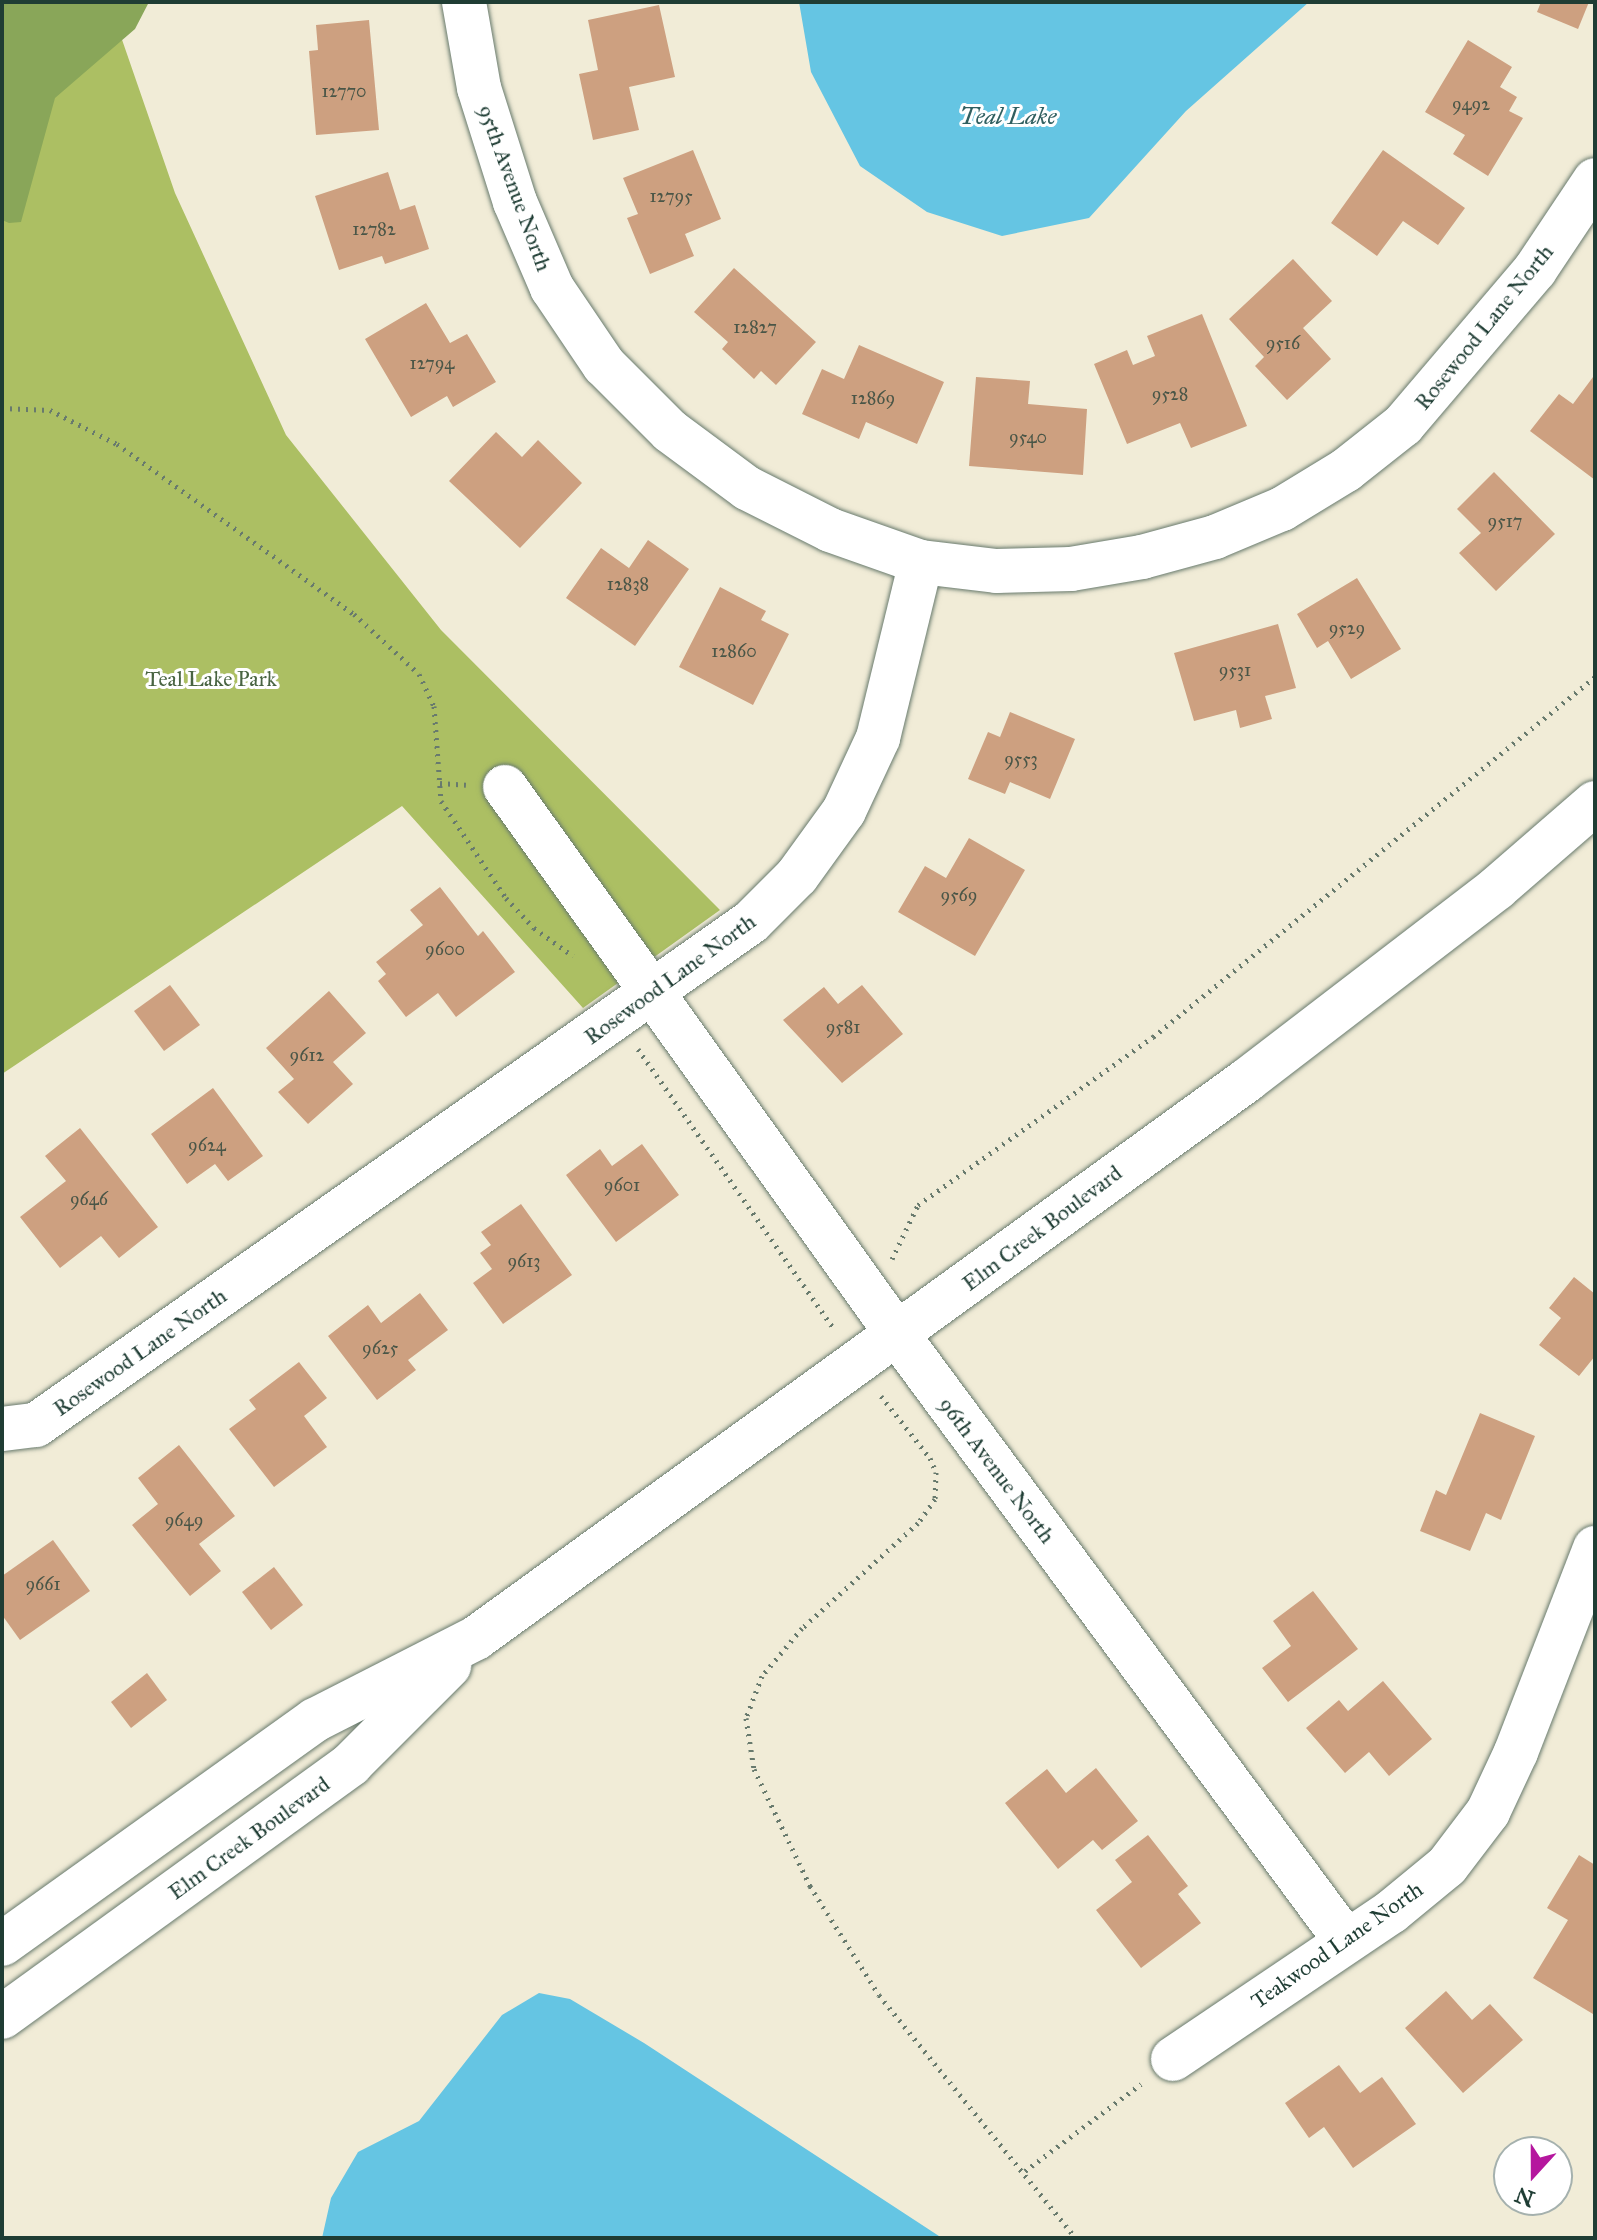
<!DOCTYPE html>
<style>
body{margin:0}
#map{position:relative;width:1597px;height:2240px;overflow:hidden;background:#f1ecd7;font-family:"IM FELL Great Primer",serif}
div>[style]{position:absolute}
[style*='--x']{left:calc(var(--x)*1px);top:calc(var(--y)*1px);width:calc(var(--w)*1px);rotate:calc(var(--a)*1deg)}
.green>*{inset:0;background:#acbf63}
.forest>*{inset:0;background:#89a659}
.water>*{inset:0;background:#65c5e3}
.building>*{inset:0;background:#cda080}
.path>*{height:5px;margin-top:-2.5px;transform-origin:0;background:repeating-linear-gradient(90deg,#687a6d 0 2px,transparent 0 8px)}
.roads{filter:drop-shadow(0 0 2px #687a6d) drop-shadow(0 0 2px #687a6d)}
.minor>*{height:44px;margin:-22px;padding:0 22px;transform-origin:22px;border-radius:22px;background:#fff}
.major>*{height:44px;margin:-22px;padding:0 22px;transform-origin:22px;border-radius:22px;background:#fff}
span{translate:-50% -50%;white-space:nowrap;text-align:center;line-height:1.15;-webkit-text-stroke:6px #fff;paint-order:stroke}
.number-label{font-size:18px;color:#4a5647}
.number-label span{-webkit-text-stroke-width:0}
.street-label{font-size:22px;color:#1f3d34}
.park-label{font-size:22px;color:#496442}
.water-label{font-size:24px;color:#305f60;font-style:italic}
.frame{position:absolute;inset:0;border:4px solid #1f3d34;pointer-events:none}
.north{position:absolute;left:1493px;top:2136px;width:80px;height:80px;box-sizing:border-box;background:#fff;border:2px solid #a5b1ae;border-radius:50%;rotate:201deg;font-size:22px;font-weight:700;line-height:32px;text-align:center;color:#1f3d34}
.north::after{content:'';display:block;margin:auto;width:28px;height:36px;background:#b5179e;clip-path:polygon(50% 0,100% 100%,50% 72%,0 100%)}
</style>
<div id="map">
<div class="green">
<div style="clip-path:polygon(2px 2px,109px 2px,175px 193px,286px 435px,441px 630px,720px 910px,583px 1008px,402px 806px,2px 1074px)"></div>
</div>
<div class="forest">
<div style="clip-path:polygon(2px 2px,149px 2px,135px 29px,55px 98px,21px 222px,9px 223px,2px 220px)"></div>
</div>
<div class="water">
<div style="clip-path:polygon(799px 2px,1309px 2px,1186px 111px,1089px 218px,1002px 236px,927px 212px,860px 166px,811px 72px)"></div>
<div style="clip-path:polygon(539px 1993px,570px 1999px,644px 2043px,942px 2238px,322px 2238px,331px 2198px,358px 2152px,419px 2121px,502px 2015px)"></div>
</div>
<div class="building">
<div style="clip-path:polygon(1541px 2px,1589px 2px,1578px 29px,1537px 12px)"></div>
<div style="clip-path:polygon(659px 5px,675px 77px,629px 87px,639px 130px,593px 140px,579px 74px,598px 70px,588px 20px)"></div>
<div style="clip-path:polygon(369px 20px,379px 130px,316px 135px,309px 51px,318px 50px,316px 25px)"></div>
<div style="clip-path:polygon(1468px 40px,1512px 67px,1500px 87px,1517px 97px,1509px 111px,1523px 118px,1488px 176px,1453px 154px,1465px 135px,1425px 112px)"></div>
<div style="clip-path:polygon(693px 150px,721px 219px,685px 234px,694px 256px,650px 274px,627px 218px,638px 214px,623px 178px)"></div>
<div style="clip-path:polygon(1383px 150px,1465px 208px,1438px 245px,1403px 221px,1377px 256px,1331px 223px)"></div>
<div style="clip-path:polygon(388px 172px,400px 210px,415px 205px,429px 249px,385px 264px,382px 256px,339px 270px,315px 196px)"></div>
<div style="clip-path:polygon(1293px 259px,1332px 301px,1303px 328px,1331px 359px,1287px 400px,1255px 366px,1264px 357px,1229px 319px)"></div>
<div style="clip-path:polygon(734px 268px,816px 342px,776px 385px,761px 371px,754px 379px,722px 349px,728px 342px,694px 312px)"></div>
<div style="clip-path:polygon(426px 303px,450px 343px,467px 334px,496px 382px,453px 407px,447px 396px,411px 417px,365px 339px)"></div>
<div style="clip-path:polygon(1202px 314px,1247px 426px,1191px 448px,1180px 423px,1127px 444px,1094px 364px,1127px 350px,1133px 365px,1155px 356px,1147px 336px)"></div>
<div style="clip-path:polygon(859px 345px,944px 382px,917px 444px,866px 422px,859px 439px,802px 414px,822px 369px,844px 379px)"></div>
<div style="clip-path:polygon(976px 377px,1030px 381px,1028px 404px,1087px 409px,1083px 475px,969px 466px)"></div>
<div style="clip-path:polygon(1593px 377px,1595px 379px,1595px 480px,1530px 431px,1559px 394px,1573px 404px)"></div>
<div style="clip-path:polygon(496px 432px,522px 457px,538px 440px,582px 483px,520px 548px,449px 481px)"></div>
<div style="clip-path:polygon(1494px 472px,1555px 534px,1496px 591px,1459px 553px,1481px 533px,1457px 509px)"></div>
<div style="clip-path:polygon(648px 540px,689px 569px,635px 646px,566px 598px,601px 548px,629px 568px)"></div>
<div style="clip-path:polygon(1357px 578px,1401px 649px,1351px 679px,1328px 641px,1317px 648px,1297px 614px)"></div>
<div style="clip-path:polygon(720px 587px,766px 611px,761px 620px,789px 634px,753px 705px,679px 667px)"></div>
<div style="clip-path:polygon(1278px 624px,1296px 688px,1265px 696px,1272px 719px,1240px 728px,1236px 710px,1194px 721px,1174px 653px)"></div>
<div style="clip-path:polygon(1010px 712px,1075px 739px,1050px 799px,1010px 782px,1005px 794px,968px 779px,988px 732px,1000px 737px)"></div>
<div style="clip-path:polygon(969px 838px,1025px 870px,975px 956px,898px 912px,925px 866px,946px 878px)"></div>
<div style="clip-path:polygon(440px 887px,478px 936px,483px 931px,515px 972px,456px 1017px,438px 993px,406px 1017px,378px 981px,386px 974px,376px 962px,423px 925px,410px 910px)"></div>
<div style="clip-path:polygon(170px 985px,200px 1025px,164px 1051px,134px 1011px)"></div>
<div style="clip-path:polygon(862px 985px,903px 1034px,842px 1083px,783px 1020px,824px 987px,838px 1004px)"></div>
<div style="clip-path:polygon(329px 991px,366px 1033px,333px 1062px,353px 1084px,308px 1124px,278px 1092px,294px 1079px,266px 1048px)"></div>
<div style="clip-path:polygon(213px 1088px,263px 1156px,228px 1181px,215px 1164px,187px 1184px,151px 1134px)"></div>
<div style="clip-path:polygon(80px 1128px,158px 1227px,119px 1258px,101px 1236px,60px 1268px,20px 1217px,66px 1181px,45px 1156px)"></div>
<div style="clip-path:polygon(642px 1144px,679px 1195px,616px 1242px,566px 1175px,600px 1149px,612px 1166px)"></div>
<div style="clip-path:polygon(521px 1204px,572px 1275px,503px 1324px,473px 1283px,492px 1269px,480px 1253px,491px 1245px,481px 1232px)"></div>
<div style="clip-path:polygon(1574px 1277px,1595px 1294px,1595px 1356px,1579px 1376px,1539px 1345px,1561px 1318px,1549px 1308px)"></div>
<div style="clip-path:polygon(420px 1293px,448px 1330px,408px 1360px,416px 1370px,377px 1400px,328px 1336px,368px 1305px,381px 1323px)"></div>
<div style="clip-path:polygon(299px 1362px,327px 1398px,304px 1416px,327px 1447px,274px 1487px,229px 1429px,256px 1409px,249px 1400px)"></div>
<div style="clip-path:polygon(1480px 1413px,1535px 1436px,1501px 1520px,1486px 1513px,1470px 1551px,1420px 1531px,1436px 1490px,1446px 1495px)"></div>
<div style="clip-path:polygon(179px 1445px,235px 1516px,199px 1544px,221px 1571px,190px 1596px,132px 1525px,158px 1504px,138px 1478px)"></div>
<div style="clip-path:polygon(53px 1540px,90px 1591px,20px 1640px,2px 1615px,2px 1576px)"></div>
<div style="clip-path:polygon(274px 1567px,303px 1605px,271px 1630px,242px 1592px)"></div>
<div style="clip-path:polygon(1313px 1591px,1358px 1649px,1288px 1702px,1262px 1668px,1291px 1646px,1273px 1621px)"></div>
<div style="clip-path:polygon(147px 1673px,167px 1700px,131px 1728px,111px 1702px)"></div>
<div style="clip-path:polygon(1383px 1681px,1432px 1739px,1389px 1776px,1369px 1752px,1345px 1773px,1306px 1728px,1339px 1700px,1348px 1711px)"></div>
<div style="clip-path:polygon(1096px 1768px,1138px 1821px,1102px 1850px,1093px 1840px,1058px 1869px,1005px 1803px,1047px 1769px,1066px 1793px)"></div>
<div style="clip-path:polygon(1148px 1835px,1188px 1886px,1178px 1894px,1201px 1923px,1141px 1968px,1096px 1910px,1132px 1882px,1115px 1860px)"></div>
<div style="clip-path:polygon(1579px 1855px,1595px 1865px,1593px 2014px,1533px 1978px,1568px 1920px,1547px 1908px)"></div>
<div style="clip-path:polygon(1446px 1991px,1472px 2020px,1490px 2004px,1523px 2040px,1463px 2093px,1405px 2028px)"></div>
<div style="clip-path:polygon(1339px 2065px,1360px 2093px,1382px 2077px,1416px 2124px,1353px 2168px,1324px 2127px,1309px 2138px,1285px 2103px)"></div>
</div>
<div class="path">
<div style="--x:2;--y:408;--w:48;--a:2.4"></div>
<div style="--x:50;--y:410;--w:75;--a:26.9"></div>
<div style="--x:117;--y:444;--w:292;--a:35.7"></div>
<div style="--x:354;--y:614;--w:88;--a:42.7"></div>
<div style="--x:419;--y:674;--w:35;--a:65"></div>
<div style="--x:434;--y:706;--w:95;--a:85.8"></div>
<div style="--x:441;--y:801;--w:117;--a:56.2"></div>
<div style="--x:506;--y:898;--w:41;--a:47"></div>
<div style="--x:534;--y:928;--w:48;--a:35.7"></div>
<div style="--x:440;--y:783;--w:26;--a:4"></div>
<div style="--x:638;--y:1049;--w:342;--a:55"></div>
<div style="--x:892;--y:1259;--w:60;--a:-64.3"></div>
<div style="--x:918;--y:1205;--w:289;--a:-35.6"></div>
<div style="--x:1153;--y:1037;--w:570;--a:-39.16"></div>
<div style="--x:881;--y:1396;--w:79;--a:51.7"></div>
<div style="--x:930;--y:1458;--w:15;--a:67"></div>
<div style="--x:936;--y:1472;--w:27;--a:92"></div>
<div style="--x:935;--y:1499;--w:29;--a:125"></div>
<div style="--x:918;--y:1523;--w:156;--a:137.8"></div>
<div style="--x:802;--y:1628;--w:62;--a:129.8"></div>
<div style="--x:762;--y:1676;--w:45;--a:110.9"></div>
<div style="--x:746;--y:1718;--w:52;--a:81.1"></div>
<div style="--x:754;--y:1769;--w:130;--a:64.4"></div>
<div style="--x:810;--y:1886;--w:129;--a:57.7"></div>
<div style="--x:879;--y:1995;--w:313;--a:51"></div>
<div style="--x:1025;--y:2171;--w:145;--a:-36.9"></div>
</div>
<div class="roads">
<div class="minor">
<div style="--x:464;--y:2;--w:87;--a:80.1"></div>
<div style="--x:479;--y:88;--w:120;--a:72.5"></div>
<div style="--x:515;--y:202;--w:94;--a:66.7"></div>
<div style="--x:552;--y:288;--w:93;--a:56"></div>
<div style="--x:604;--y:365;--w:93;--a:45"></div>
<div style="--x:670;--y:431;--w:96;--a:36.5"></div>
<div style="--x:747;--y:488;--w:93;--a:26.8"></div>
<div style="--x:830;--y:530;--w:96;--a:19.4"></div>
<div style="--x:921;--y:562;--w:76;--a:6.8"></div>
<div style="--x:996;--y:571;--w:75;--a:-1.5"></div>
<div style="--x:1071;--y:569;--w:72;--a:-9.6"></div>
<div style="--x:1142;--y:557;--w:76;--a:-15.3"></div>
<div style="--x:1215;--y:537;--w:73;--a:-22.7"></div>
<div style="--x:1282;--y:509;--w:75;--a:-31.4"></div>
<div style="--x:1346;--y:470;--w:73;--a:-38.3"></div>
<div style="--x:1403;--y:425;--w:204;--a:-49.6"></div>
<div style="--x:1535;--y:270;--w:108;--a:-56.3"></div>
<div style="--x:505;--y:787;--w:673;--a:54.37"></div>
<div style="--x:897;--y:1334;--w:755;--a:53.51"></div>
<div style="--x:2;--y:1429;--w:34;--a:-7"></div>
<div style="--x:36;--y:1425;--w:874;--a:-35.13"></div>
<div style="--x:751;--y:922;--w:65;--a:-45"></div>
<div style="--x:797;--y:876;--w:80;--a:-54.1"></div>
<div style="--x:844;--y:811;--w:81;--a:-65"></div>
<div style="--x:878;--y:738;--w:181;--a:-76.3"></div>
<div style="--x:1173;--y:2059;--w:263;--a:-34"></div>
<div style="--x:1391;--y:1912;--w:72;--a:-39.4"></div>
<div style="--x:1447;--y:1866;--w:68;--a:-52.8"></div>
<div style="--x:1488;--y:1812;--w:66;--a:-65"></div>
<div style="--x:1516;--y:1752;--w:219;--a:-68.8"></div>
</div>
<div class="major">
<div style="--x:2;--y:1944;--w:385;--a:-35.6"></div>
<div style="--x:315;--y:1720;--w:181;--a:-27"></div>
<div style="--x:476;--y:1638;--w:952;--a:-35.89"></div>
<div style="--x:1247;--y:1080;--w:315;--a:-37.5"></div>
<div style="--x:1497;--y:888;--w:130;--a:-40.9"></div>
<div style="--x:2;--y:2017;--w:431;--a:-35.9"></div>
<div style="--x:351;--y:1764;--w:139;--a:-45"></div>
</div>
</div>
<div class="number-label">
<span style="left:344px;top:91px">12770</span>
<span style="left:1471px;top:104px">9492</span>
<span style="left:671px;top:196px">12795</span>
<span style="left:374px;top:229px">12782</span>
<span style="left:755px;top:327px">12827</span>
<span style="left:1283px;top:343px">9516</span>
<span style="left:432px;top:363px">12794</span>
<span style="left:1170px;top:394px">9528</span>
<span style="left:873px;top:398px">12869</span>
<span style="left:1028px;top:437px">9540</span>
<span style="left:1505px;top:521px">9517</span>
<span style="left:628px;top:584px">12838</span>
<span style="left:1347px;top:628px">9529</span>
<span style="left:734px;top:651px">12860</span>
<span style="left:1235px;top:670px">9531</span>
<span style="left:1021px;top:759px">9553</span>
<span style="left:959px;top:895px">9569</span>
<span style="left:445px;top:949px">9600</span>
<span style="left:843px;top:1027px">9581</span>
<span style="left:307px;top:1055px">9612</span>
<span style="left:207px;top:1145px">9624</span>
<span style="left:622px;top:1185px">9601</span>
<span style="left:89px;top:1199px">9646</span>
<span style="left:524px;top:1261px">9613</span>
<span style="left:380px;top:1348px">9625</span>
<span style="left:184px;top:1520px">9649</span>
<span style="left:43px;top:1584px">9661</span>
</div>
<div class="street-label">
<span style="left:515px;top:188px;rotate:70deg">95th Avenue North</span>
<span style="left:1484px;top:327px;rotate:-51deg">Rosewood Lane North</span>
<span style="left:670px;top:979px;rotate:-36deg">Rosewood Lane North</span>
<span style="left:1042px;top:1228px;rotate:-37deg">Elm Creek Boulevard</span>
<span style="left:140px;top:1352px;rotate:-35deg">Rosewood Lane North</span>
<span style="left:997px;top:1470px;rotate:53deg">96th Avenue North</span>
<span style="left:249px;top:1838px;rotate:-36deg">Elm Creek Boulevard</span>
<span style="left:1337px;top:1945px;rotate:-35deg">Teakwood Lane North</span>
</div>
<div class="park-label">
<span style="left:211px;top:679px">Teal Lake Park</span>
</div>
<div class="water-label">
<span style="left:1008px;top:117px">Teal Lake</span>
</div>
<div class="frame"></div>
<div class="north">N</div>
</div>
